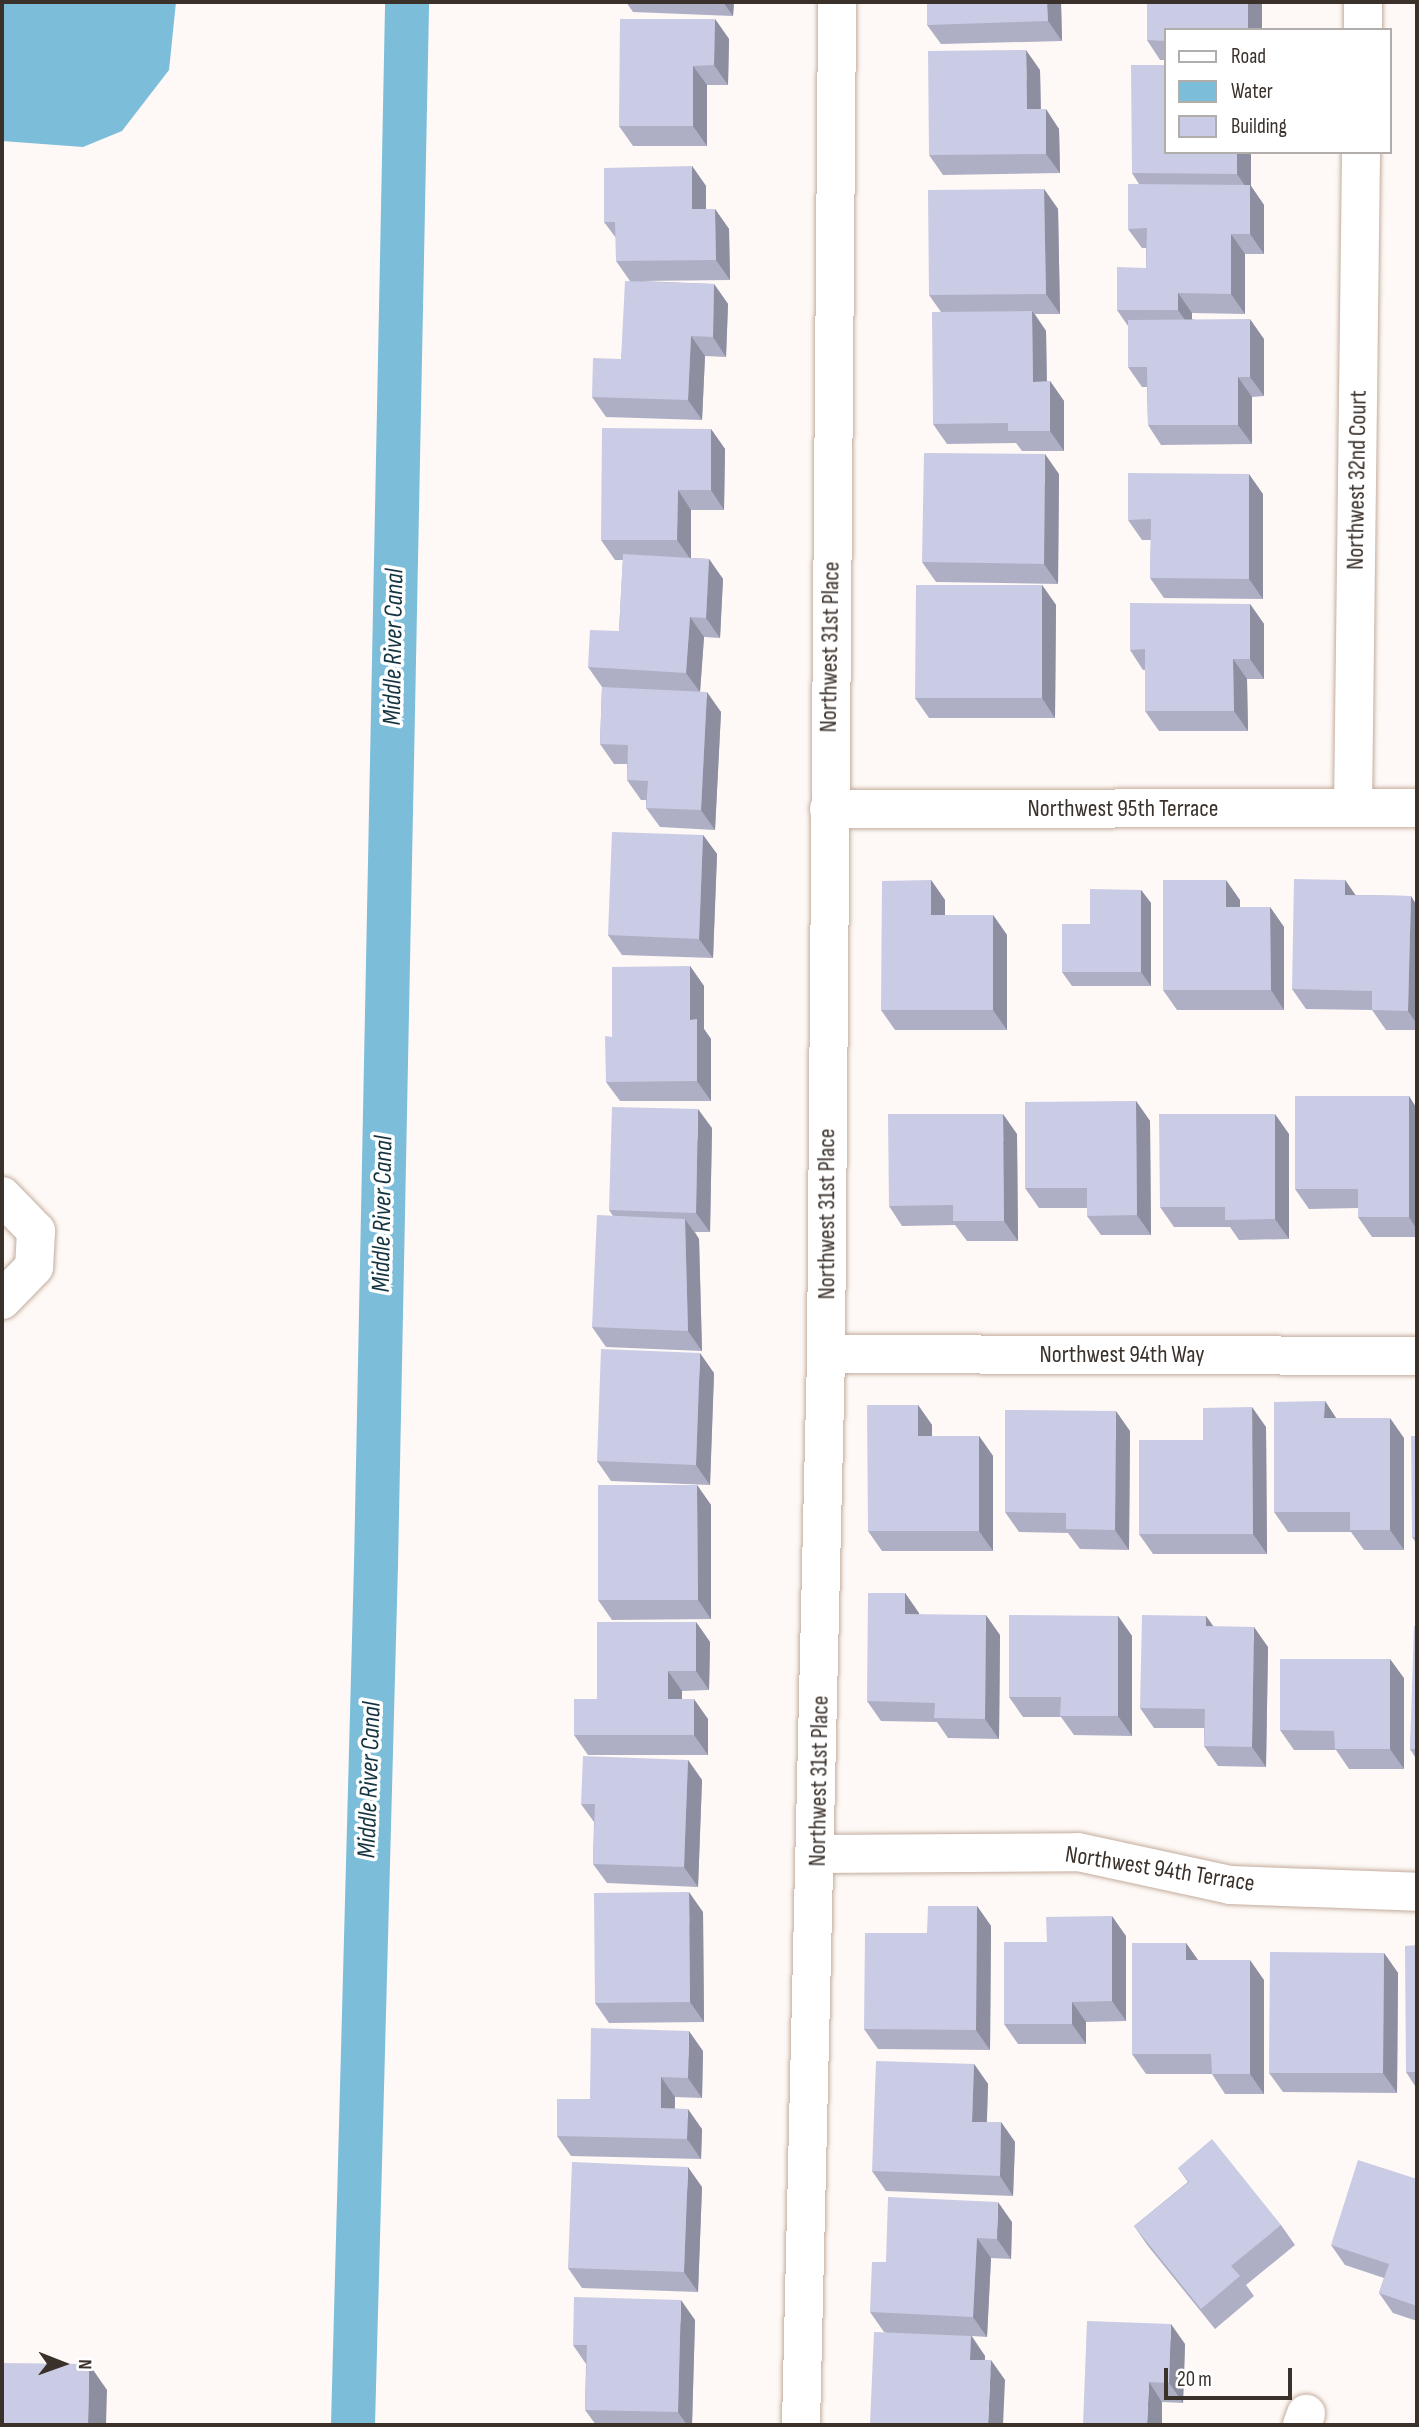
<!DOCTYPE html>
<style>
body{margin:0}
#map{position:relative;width:1419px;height:2427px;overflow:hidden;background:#fef9f6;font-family:"Sofia Sans Condensed",sans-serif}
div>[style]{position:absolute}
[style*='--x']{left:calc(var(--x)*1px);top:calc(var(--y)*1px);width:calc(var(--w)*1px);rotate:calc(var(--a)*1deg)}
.water>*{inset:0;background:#7cbdda}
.canal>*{height:44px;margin:-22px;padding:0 22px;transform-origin:22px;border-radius:22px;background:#7cbdda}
.roads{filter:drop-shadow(0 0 2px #c3ac9d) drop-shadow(0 0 2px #c3ac9d)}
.minor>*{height:38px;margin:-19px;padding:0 19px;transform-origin:19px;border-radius:19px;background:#fff}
.wall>*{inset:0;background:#aeafc5}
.shaded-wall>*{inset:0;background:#8d8ea0}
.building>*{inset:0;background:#cacbe5}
span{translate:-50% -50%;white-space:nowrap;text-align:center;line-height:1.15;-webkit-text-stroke:7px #fff;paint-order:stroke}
.street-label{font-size:24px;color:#3b312b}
.water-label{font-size:26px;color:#153441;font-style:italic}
.frame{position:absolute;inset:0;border:4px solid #3b312b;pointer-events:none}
.legend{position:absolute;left:1164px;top:28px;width:228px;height:126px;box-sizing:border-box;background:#fff;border:2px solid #b1adaa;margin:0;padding:9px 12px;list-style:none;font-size:21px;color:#3b312b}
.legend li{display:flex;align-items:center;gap:14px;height:35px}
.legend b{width:35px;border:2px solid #b1adaa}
.north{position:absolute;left:28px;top:2329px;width:70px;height:70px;-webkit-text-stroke:5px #fff;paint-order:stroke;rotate:91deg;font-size:19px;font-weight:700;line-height:28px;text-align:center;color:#3b312b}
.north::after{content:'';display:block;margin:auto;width:24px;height:32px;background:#3b312b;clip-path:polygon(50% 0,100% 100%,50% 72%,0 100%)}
.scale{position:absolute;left:1164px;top:2368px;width:128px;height:32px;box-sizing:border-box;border:4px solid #3b312b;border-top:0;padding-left:9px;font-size:21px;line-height:24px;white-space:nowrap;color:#3b312b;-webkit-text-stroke:5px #fff;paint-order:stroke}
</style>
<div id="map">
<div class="water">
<div style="clip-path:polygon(2px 2px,176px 2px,169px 70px,122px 131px,83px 147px,2px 141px)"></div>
</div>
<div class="canal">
<div style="--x:353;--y:2425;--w:860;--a:-88.47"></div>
<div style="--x:376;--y:1565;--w:1563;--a:-88.86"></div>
</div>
<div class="roads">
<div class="minor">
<div style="--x:1363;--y:30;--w:28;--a:-90"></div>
<div style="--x:1353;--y:808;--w:656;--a:-89.3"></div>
<div style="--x:829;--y:809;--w:588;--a:-0.1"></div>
<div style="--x:2;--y:1196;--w:49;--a:45.8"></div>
<div style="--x:36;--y:1231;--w:36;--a:93"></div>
<div style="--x:34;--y:1267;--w:46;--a:134.1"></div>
<div style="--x:826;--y:1354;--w:591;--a:0.19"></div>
<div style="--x:818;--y:1854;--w:260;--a:-0.4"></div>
<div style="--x:1078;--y:1852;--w:156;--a:12.2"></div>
<div style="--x:1230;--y:1885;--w:187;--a:2.1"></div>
<div style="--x:801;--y:2425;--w:1071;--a:-88.66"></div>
<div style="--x:826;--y:1354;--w:1352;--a:-89.53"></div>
<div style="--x:1302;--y:2425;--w:12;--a:-70"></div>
</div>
</div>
<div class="wall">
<div style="clip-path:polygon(626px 2px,734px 2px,733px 16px,633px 12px)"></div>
<div style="clip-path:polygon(1061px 2px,1062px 41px,941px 44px,927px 25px)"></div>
<div style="clip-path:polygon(1147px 2px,1262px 2px,1262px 30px,1165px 30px,1165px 60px,1160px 60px,1147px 40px)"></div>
<div style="clip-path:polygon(715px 19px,729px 39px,728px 85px,707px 85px,707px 146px,633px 146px,619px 126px)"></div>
<div style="clip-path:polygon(1040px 70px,1041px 109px,1059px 129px,1060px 173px,943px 175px,929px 155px)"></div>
<div style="clip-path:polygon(1251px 152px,1251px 186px,1264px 205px,1264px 254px,1245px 254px,1245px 314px,1192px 313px,1192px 319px,1264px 339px,1264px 396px,1252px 397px,1252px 444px,1161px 445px,1148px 425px,1147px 387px,1142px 387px,1128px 367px,1128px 326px,1117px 310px,1146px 268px,1146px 248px,1142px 248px,1128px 229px,1139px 184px,1132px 173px)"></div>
<div style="clip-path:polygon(692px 166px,706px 186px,706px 209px,715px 209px,729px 229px,730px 280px,640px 281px,714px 284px,728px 304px,726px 357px,705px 356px,702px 420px,606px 417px,592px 397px,621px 359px,630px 281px,616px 261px,616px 238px,604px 222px)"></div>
<div style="clip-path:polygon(1044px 189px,1058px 209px,1060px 314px,1035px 314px,1046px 331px,1047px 381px,1050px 381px,1064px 401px,1064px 451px,1022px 451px,1016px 443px,947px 444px,933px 424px,941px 312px,929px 295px)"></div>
<div style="clip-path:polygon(711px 429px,725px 449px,724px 510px,691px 510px,691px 558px,709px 559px,723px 579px,720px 638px,704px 637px,700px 692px,721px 712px,715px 830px,660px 827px,646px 808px,646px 800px,641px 800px,627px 780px,627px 764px,614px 764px,600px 744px,602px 687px,588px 667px,619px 631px,623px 560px,615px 560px,601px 540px)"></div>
<div style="clip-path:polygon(1059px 474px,1058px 584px,936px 582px,922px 562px)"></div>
<div style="clip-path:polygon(1263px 494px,1263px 599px,1164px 598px,1150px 578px,1151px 540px,1142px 540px,1128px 520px)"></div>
<div style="clip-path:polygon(1042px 585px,1056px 605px,1055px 718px,929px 718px,915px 698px)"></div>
<div style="clip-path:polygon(1250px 604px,1264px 624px,1264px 679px,1247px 679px,1248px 731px,1159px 731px,1145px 711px,1145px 670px,1143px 670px,1130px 650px)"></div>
<div style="clip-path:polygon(703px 835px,717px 854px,713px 958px,622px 955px,608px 935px)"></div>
<div style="clip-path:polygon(931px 880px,945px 900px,945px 915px,993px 915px,1007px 935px,1007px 1030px,895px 1030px,881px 1010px)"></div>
<div style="clip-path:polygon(1345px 880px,1355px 895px,1411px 896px,1417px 906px,1417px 1030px,1386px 1030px,1372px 1010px,1306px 1009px,1292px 989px)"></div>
<div style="clip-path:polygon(1141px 890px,1151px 903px,1151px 986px,1072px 986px,1062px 972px,1090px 924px)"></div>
<div style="clip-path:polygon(1240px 900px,1240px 907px,1270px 907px,1284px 927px,1284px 1010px,1177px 1010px,1163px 990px)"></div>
<div style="clip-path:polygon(690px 966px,704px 986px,704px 1029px,711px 1039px,711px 1101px,620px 1101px,606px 1082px,612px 1037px)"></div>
<div style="clip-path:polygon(1409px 1096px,1417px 1109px,1417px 1237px,1372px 1237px,1358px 1217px,1358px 1208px,1309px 1209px,1295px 1189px)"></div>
<div style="clip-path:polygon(1136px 1101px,1150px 1121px,1151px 1235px,1101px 1235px,1087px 1216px,1087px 1208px,1039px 1208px,1025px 1188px)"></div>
<div style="clip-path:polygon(712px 1128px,710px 1232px,695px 1232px,699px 1239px,702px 1351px,606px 1347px,592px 1327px,613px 1216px,609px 1210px)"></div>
<div style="clip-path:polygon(1017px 1134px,1018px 1241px,967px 1241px,955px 1225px,902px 1226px,889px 1206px)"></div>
<div style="clip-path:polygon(1289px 1134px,1289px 1239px,1239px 1240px,1230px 1227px,1174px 1227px,1160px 1207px)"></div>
<div style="clip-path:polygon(714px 1373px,710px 1485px,611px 1481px,597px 1461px)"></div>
<div style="clip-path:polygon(1325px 1401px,1336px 1418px,1404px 1438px,1404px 1550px,1364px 1550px,1351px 1532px,1288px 1532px,1274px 1512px)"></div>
<div style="clip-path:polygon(918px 1405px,932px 1425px,932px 1436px,979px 1436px,993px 1456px,993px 1551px,882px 1551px,868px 1531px)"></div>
<div style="clip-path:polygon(1266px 1427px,1267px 1554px,1153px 1554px,1139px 1534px,1203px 1440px)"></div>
<div style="clip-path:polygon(1130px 1431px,1129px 1550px,1080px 1549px,1068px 1533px,1019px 1532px,1005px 1512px)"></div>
<div style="clip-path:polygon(1417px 1436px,1417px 1544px,1412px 1537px)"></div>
<div style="clip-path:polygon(697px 1485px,711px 1505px,711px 1619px,612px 1620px,598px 1600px)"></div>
<div style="clip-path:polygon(905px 1593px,919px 1614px,1000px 1635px,999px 1739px,948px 1738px,937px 1722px,881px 1721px,867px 1701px)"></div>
<div style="clip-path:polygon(1118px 1616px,1132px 1636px,1132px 1736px,1074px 1735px,1061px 1717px,1023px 1717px,1009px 1697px)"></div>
<div style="clip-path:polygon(1206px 1616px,1213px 1626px,1268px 1647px,1266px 1767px,1218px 1766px,1204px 1746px,1204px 1728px,1154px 1728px,1140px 1708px)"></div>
<div style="clip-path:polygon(696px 1622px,710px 1642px,709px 1690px,682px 1691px,682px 1699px,708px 1719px,708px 1755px,588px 1755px,574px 1735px,597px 1699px)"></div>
<div style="clip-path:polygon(1417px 1626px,1417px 1760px,1410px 1749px)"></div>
<div style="clip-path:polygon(1404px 1678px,1404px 1769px,1349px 1769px,1336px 1750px,1294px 1750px,1280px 1730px)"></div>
<div style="clip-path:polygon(688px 1760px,702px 1780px,698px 1887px,607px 1883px,593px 1864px,594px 1822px,581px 1804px)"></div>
<div style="clip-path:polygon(977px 1906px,991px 1926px,990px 2050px,878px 2049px,864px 2029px,927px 1933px)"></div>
<div style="clip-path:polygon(703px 1912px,704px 2022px,609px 2023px,595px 2003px)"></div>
<div style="clip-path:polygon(1126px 1936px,1126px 2021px,1086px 2022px,1086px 2044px,1018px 2044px,1004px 2024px,1047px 1942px)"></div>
<div style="clip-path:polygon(1186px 1943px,1198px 1960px,1264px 1980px,1264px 2094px,1225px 2094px,1212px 2074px,1146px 2074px,1132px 2054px)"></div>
<div style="clip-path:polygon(1417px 1945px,1417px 2089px,1406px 2072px)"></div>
<div style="clip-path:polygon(1384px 1953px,1398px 1973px,1397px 2093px,1283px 2092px,1269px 2073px)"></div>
<div style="clip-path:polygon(703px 2051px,702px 2098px,675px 2097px,675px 2109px,702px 2129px,701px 2159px,571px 2156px,557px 2136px,590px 2099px)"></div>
<div style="clip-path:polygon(974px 2064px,988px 2084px,987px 2122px,1001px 2122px,1015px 2142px,1013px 2196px,886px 2191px,872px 2171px)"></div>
<div style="clip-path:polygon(1178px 2168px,1281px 2225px,1295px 2245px,1246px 2285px,1254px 2296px,1215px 2329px,1148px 2246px,1134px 2226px,1188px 2182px)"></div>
<div style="clip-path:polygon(1417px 2179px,1417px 2321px,1393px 2313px,1379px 2293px,1384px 2278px,1345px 2265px,1331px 2245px)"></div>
<div style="clip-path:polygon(702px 2187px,698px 2292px,582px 2288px,568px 2268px)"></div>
<div style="clip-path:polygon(1012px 2222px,1011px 2259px,991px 2258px,987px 2337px,972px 2336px,985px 2356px,985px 2360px,1005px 2380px,884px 2332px,870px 2312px,886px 2262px)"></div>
<div style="clip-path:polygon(695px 2320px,692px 2425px,596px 2425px,585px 2410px,586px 2364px,573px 2345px)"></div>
<div style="clip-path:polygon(1087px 2321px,1185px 2344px,1183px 2403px,1162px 2402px)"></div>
</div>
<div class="shaded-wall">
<div style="clip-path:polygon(723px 2px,734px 2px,733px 16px)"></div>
<div style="clip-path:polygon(1047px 2px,1061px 2px,1062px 41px,1048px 21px)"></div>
<div style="clip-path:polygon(1248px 2px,1262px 2px,1262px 30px,1248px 30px)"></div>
<div style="clip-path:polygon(715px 19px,729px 39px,728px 85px,714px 65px)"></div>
<div style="clip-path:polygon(1026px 50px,1040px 70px,1041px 129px,1027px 109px)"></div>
<div style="clip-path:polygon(693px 66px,707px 85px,707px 146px,693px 126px)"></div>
<div style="clip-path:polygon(1046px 109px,1059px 129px,1060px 173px,1046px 154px)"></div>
<div style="clip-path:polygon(1237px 152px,1251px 152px,1251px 186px,1264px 205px,1264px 254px,1250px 234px,1250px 193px,1237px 174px)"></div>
<div style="clip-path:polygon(692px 166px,706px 186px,706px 229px,692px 209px)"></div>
<div style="clip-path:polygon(1044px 189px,1058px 209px,1060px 314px,1046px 294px)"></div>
<div style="clip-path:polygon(715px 209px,729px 229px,730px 280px,716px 260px)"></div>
<div style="clip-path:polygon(1231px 234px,1245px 254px,1245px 314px,1231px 294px)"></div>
<div style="clip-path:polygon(714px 284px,728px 304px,726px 357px,713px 337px)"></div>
<div style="clip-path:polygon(1178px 293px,1192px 313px,1192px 330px,1178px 310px)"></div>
<div style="clip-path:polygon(1032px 311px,1046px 331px,1047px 402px,1033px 382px)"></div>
<div style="clip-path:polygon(1250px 319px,1264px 339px,1264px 396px,1250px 377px)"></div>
<div style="clip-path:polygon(691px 336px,705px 356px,702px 420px,688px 400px)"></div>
<div style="clip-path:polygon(1238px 377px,1252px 397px,1252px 444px,1238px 425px)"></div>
<div style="clip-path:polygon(1050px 381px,1064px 401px,1064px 451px,1050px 431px)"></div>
<div style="clip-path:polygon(711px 429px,725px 449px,724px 510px,711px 490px)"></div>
<div style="clip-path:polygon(1045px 454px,1059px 474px,1058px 584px,1044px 564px)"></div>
<div style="clip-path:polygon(1249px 474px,1263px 494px,1263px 599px,1249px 579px)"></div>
<div style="clip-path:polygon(678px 490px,691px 510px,691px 560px,677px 540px)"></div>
<div style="clip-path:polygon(709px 559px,723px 579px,720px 638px,706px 618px)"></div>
<div style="clip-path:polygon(1042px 585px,1056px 605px,1055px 718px,1042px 698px)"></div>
<div style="clip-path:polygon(1250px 604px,1264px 624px,1264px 679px,1250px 659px)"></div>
<div style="clip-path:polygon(690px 617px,704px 637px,700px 692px,686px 673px)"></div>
<div style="clip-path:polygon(1233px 659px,1247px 679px,1248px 731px,1234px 711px)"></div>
<div style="clip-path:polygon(707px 692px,721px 712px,715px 830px,701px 810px)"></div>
<div style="clip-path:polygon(703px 835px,717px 854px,713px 958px,699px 939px)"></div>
<div style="clip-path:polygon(931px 880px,945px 900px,945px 935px,931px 915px)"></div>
<div style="clip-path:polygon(1226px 880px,1240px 900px,1240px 927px,1226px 907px)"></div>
<div style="clip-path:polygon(1345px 880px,1359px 900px,1345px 895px)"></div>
<div style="clip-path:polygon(1141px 890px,1151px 903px,1151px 986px,1141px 972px)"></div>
<div style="clip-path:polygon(1411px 896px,1417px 906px,1417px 1024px,1408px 1011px)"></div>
<div style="clip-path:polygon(1270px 907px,1284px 927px,1284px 1010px,1271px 990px)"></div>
<div style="clip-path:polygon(993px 915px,1007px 935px,1007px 1030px,993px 1010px)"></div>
<div style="clip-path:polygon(690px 966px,704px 986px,704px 1029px,711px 1039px,711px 1101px,697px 1081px,690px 1020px)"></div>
<div style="clip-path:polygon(1409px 1096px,1417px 1109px,1417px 1230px,1409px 1217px)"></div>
<div style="clip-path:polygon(1136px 1101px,1150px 1121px,1151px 1235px,1137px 1215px)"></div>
<div style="clip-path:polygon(698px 1109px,712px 1128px,710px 1232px,696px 1213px)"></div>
<div style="clip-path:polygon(1003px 1114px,1017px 1134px,1018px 1241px,1004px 1221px)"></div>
<div style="clip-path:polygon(1275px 1114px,1289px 1134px,1289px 1239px,1275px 1219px)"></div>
<div style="clip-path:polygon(685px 1219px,699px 1239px,702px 1351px,688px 1331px)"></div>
<div style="clip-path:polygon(700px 1353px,714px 1373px,710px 1485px,696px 1465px)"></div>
<div style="clip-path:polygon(1325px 1401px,1338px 1421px,1324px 1418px)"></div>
<div style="clip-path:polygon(918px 1405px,932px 1425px,932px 1456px,918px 1436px)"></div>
<div style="clip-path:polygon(1252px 1407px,1266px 1427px,1267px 1554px,1253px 1534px)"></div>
<div style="clip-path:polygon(1116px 1411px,1130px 1431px,1129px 1550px,1115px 1530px)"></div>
<div style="clip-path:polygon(1390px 1418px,1404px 1438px,1404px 1550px,1390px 1530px)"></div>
<div style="clip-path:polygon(979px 1436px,993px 1456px,993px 1551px,979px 1531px)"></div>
<div style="clip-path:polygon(697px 1485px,711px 1505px,711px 1619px,698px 1600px)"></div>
<div style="clip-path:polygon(905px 1593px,919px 1613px,919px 1634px,905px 1614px)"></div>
<div style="clip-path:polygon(986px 1615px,1000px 1635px,999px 1739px,985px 1719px)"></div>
<div style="clip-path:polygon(1118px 1616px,1132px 1636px,1132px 1736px,1118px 1716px)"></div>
<div style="clip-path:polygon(1206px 1616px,1220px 1636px,1206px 1626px)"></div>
<div style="clip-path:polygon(696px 1622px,710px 1642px,709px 1690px,696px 1671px)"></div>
<div style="clip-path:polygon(1254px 1627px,1268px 1647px,1266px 1767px,1252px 1747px)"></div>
<div style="clip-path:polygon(1390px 1659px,1404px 1678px,1404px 1769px,1390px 1749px)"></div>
<div style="clip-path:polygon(668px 1671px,682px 1691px,682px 1719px,668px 1699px)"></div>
<div style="clip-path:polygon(694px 1699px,708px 1719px,708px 1755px,694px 1735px)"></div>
<div style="clip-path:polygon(688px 1760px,702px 1780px,698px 1887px,684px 1867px)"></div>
<div style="clip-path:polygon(689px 1892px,703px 1912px,704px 2022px,690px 2002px)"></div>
<div style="clip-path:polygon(977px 1906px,991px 1926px,990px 2050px,976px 2030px)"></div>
<div style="clip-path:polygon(1112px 1916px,1126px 1936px,1126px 2021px,1112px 2001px)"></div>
<div style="clip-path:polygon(1186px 1943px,1200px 1963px,1186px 1960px)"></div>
<div style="clip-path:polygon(1384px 1953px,1398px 1973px,1397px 2093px,1383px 2073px)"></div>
<div style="clip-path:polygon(1250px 1960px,1264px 1980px,1264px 2094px,1250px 2074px)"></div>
<div style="clip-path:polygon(1072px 2002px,1086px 2022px,1086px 2044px,1072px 2024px)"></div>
<div style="clip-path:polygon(689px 2031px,703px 2051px,702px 2098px,688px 2078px)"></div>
<div style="clip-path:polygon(974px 2064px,988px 2084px,986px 2142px,972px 2122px)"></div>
<div style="clip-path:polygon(661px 2077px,675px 2097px,674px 2128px,661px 2108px)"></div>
<div style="clip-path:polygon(688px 2109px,702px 2129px,701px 2159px,687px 2139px)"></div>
<div style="clip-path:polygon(1001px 2122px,1015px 2142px,1013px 2196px,1000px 2176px)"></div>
<div style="clip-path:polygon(688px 2167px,702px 2187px,698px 2292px,684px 2272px)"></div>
<div style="clip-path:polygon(998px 2202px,1012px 2222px,1011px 2259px,997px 2239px)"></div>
<div style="clip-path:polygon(977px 2238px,991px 2258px,987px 2337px,973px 2317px)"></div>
<div style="clip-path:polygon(681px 2300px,695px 2320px,692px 2425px,687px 2425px,678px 2412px)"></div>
<div style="clip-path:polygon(1171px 2324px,1185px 2344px,1183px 2403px,1169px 2383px)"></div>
<div style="clip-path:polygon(971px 2336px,985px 2356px,984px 2380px,970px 2360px)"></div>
<div style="clip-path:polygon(991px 2360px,1005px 2380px,1003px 2425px,988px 2425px)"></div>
<div style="clip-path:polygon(89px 2364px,107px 2390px,106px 2425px,88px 2425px)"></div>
<div style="clip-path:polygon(1149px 2382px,1162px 2402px,1162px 2425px,1147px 2425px)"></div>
</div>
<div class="building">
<div style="clip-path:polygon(927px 2px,1047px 2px,1048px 21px,927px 25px)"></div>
<div style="clip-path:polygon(1147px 2px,1248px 2px,1248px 30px,1165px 30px,1165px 41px,1147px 40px)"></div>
<div style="clip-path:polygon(620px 19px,715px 19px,714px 65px,693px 66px,693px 126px,619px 126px)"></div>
<div style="clip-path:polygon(1026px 50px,1027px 109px,1046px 109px,1046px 154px,929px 155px,928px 51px)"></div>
<div style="clip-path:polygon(1131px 65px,1165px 65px,1165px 152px,1237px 152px,1237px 174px,1132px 173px)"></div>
<div style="clip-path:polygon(692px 166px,692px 209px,715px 209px,716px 260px,616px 261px,615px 222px,604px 222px,604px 168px)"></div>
<div style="clip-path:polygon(1128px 184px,1250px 185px,1250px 234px,1231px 234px,1231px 294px,1178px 293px,1178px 310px,1117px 310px,1117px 267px,1146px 268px,1147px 228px,1128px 229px)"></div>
<div style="clip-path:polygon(1044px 189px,1046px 294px,929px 295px,928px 190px)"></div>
<div style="clip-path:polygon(625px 281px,714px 284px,713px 337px,691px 336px,688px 400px,592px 397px,593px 358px,621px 359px)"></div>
<div style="clip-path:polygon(1032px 311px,1033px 382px,1050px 381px,1050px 431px,1008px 431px,1008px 423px,933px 424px,932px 312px)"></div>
<div style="clip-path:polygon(1250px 319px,1250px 377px,1238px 377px,1238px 425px,1148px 425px,1147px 367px,1128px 367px,1128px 320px)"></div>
<div style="clip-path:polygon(602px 428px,711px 429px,711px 490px,678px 490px,677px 540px,601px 540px)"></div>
<div style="clip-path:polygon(924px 453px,1045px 454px,1044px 564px,922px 562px)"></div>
<div style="clip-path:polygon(1128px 473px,1249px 474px,1249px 579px,1150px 578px,1151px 519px,1128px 520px)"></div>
<div style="clip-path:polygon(623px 554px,709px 559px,706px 618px,690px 617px,686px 673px,588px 667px,590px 630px,619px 631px)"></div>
<div style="clip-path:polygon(916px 585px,1042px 585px,1042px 698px,915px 698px)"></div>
<div style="clip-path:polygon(1130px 603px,1250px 604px,1250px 659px,1233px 659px,1234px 711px,1145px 711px,1145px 649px,1130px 650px)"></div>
<div style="clip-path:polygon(602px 687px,707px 692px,701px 810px,646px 808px,648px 781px,627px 780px,628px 745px,600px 744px)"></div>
<div style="clip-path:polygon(612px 832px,703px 835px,699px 939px,608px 935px)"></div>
<div style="clip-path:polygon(1294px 879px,1345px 880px,1345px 895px,1411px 896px,1408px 1011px,1372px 1010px,1372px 991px,1292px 989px)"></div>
<div style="clip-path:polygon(931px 880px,931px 915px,993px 915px,993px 1010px,881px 1010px,882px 881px)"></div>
<div style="clip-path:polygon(1163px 880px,1226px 880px,1226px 907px,1270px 907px,1271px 990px,1163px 990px)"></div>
<div style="clip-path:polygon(1090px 889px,1141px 890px,1141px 972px,1062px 972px,1062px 924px,1090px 924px)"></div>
<div style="clip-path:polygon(690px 966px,690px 1020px,697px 1019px,697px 1081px,606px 1082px,605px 1036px,612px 1037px,612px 967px)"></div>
<div style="clip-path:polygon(1295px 1096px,1409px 1096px,1409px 1217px,1358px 1217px,1358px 1189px,1295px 1189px)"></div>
<div style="clip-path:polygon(1136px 1101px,1137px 1215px,1087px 1216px,1087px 1188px,1025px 1188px,1025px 1102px)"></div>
<div style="clip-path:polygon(612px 1107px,698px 1109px,696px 1213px,609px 1210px)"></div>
<div style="clip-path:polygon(888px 1114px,1003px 1114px,1004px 1221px,953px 1221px,953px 1205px,889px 1206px)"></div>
<div style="clip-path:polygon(1159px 1114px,1275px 1114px,1275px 1219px,1225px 1220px,1225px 1207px,1160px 1207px)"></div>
<div style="clip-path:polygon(597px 1215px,685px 1219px,688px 1331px,592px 1327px)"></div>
<div style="clip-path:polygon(601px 1349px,700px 1353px,696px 1465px,597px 1461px)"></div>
<div style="clip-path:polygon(1325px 1401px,1324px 1418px,1390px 1418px,1390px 1530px,1350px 1530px,1350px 1512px,1274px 1512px,1274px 1402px)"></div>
<div style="clip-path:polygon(867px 1405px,918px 1405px,918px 1436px,979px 1436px,979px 1531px,868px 1531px)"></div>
<div style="clip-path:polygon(1252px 1407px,1253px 1534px,1139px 1534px,1139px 1440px,1203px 1440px,1203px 1408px)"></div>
<div style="clip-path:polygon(1005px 1410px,1116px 1411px,1115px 1530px,1066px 1529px,1066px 1513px,1005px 1512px)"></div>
<div style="clip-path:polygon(1411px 1436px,1417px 1436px,1417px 1537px,1412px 1537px)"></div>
<div style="clip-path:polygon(598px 1485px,697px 1485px,698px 1600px,598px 1600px)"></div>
<div style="clip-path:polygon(868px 1593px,905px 1593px,905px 1614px,986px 1615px,985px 1719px,934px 1718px,935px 1703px,867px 1701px)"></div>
<div style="clip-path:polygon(1009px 1615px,1118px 1616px,1118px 1716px,1060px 1716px,1061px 1697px,1009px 1697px)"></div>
<div style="clip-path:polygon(1142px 1615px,1206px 1616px,1206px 1626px,1254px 1627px,1252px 1747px,1204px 1746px,1205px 1709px,1140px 1708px)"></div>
<div style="clip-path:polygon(597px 1622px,696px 1622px,696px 1671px,668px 1671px,668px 1699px,694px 1699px,694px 1735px,574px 1735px,574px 1699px,597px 1699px)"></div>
<div style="clip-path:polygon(1414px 1626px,1417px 1626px,1417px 1749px,1410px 1749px)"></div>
<div style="clip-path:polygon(1280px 1659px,1390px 1659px,1390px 1749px,1335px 1749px,1334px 1731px,1280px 1730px)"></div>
<div style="clip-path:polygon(583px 1756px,688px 1760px,684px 1867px,593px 1864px,595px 1804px,581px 1804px)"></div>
<div style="clip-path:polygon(689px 1892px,690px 2002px,595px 2003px,594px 1893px)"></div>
<div style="clip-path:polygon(928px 1906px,977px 1906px,976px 2030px,864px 2029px,865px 1933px,927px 1933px)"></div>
<div style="clip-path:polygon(1112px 1916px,1112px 2001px,1072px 2002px,1072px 2024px,1004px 2024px,1004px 1942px,1047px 1942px,1046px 1917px)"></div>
<div style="clip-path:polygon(1132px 1943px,1186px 1943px,1186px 1960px,1250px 1960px,1250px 2074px,1212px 2074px,1211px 2054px,1132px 2054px)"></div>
<div style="clip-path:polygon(1417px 1945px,1417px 2072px,1406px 2072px,1405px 1946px)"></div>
<div style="clip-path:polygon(1270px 1952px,1384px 1953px,1383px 2073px,1269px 2073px)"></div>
<div style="clip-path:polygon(591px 2028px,689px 2031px,688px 2078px,661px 2077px,661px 2108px,688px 2109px,687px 2139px,557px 2136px,557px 2099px,590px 2099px)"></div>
<div style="clip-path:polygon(876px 2061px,974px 2064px,972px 2122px,1001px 2122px,1000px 2176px,872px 2171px)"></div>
<div style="clip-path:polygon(1212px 2139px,1281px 2225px,1231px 2266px,1240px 2276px,1201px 2309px,1134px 2226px,1189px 2182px,1178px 2168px)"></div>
<div style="clip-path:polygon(1358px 2160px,1417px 2179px,1417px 2306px,1379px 2293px,1389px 2264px,1331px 2245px)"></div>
<div style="clip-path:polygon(572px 2162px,688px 2167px,684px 2272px,568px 2268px)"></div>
<div style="clip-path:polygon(888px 2197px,998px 2202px,997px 2239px,977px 2238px,973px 2317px,870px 2312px,872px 2262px,886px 2262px)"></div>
<div style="clip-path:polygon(574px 2297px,681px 2300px,678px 2412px,585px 2410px,587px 2345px,573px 2345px)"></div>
<div style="clip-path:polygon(1087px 2321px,1171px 2324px,1169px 2383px,1149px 2382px,1147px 2425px,1083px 2425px)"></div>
<div style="clip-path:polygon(874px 2332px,971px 2336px,970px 2360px,991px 2360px,988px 2425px,870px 2425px)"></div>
<div style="clip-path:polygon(2px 2363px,89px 2364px,88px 2425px,2px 2425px)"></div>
</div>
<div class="street-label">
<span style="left:1357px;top:480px;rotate:-89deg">Northwest 32nd Court</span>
<span style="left:830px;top:647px;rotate:-89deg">Northwest 31st Place</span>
<span style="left:1123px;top:809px">Northwest 95th Terrace</span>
<span style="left:827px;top:1214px;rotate:-90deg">Northwest 31st Place</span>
<span style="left:1122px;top:1355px">Northwest 94th Way</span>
<span style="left:819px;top:1781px;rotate:-89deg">Northwest 31st Place</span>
<span style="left:1160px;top:1869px;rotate:9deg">Northwest 94th Terrace</span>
</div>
<div class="water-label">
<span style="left:394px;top:647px;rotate:-89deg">Middle River Canal</span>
<span style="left:383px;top:1214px;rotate:-89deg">Middle River Canal</span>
<span style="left:370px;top:1780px;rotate:-88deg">Middle River Canal</span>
</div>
<div class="frame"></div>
<ul class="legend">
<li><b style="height:9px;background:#fff"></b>Road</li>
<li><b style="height:19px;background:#7cbdda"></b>Water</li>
<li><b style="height:19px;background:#cacbe5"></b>Building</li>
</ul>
<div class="north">N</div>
<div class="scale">20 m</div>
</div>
